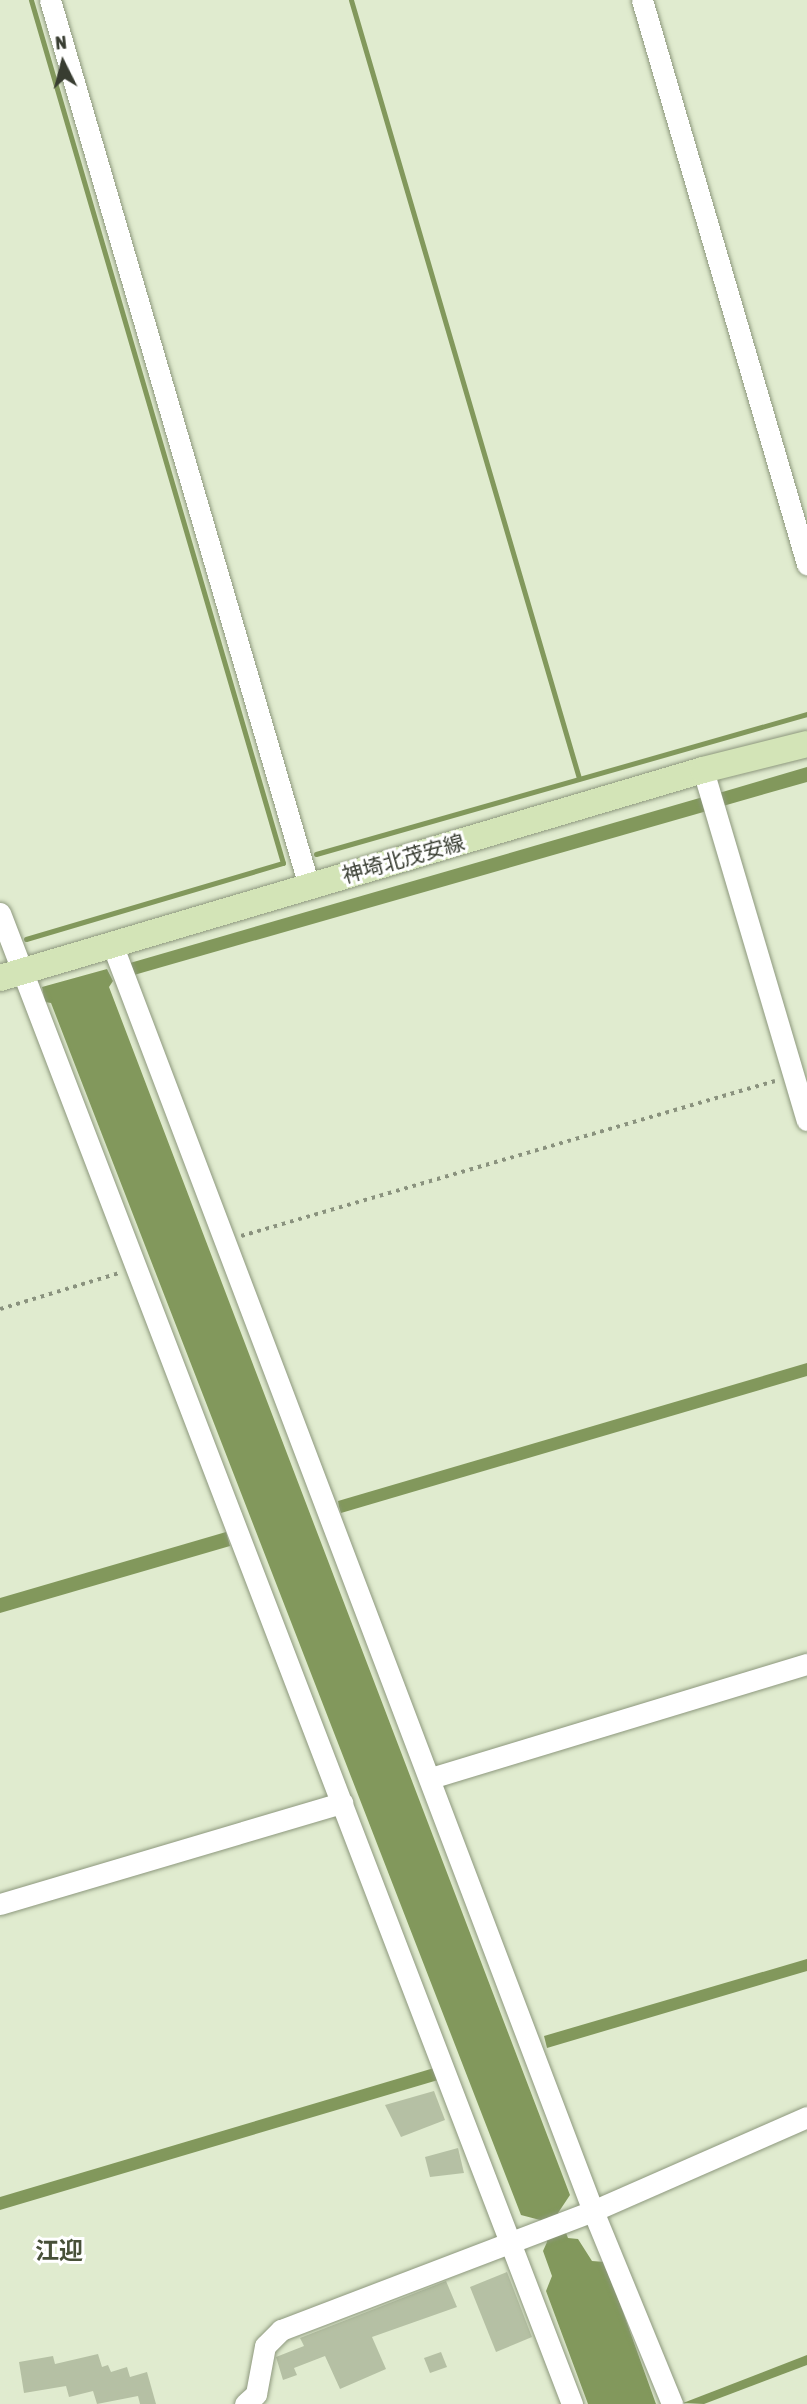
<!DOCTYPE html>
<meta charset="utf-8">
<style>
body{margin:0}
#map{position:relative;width:807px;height:2404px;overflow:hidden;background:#e0ebcf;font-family:"Asap Condensed","Noto Sans JP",sans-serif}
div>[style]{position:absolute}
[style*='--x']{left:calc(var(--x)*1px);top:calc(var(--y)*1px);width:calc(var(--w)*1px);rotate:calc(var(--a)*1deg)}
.water>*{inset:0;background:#82985c}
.stream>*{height:5px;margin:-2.5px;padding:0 2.5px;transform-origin:2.5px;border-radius:2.5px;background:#82985c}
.building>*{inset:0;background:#b5c0a4}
.path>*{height:3.5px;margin-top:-1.75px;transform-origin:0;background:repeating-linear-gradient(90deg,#8a927e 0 3.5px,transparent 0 8.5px)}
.roads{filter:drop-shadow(0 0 2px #8d987d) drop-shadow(0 0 2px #8d987d)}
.minor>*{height:21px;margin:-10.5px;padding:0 10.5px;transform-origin:10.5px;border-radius:10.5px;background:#fff}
.major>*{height:26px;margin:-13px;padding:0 13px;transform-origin:13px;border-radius:13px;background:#d3e4b7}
span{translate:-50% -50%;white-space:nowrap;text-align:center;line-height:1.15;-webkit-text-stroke:6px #fff;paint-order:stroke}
.street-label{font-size:21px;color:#383d31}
.quarter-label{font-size:24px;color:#475038;font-weight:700}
.north{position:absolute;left:28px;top:28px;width:70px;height:70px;-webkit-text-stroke:5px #fff;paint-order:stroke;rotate:354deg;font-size:19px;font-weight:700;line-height:28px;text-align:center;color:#383d31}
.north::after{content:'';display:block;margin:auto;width:24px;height:32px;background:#383d31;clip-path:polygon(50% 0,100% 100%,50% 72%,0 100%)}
</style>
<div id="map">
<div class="water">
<div style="clip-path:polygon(807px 767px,807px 782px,723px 806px,719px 793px)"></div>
<div style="clip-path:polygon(703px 797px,707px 811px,134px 975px,130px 963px)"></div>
<div style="clip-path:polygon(107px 969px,113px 981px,109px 987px,570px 2195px,558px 2213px,568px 2238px,578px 2239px,592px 2261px,605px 2262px,656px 2404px,588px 2404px,546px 2291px,552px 2276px,543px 2251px,547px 2242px,540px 2220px,521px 2215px,51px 1003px,45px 1002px,42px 987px)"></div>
<div style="clip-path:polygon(807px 1363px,807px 1376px,341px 1513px,339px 1507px,338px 1501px)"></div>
<div style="clip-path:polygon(226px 1532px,230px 1546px,0 1613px,0 1598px)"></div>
<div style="clip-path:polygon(807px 1959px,807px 1971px,547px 2048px,544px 2036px)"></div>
<div style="clip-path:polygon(434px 2068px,438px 2080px,0 2210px,0 2197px)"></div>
<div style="clip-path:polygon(807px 2355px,807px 2365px,704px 2404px,683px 2403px)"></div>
</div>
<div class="stream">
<div style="--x:351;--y:0;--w:811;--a:73.67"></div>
<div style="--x:316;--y:854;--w:511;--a:-15.91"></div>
<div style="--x:26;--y:939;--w:268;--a:-16.5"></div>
<div style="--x:283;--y:863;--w:899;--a:-106.28"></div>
</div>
<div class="building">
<div style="clip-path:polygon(434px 2091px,445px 2120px,401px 2137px,385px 2105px)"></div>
<div style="clip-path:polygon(458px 2148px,464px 2173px,430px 2177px,425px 2157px)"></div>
<div style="clip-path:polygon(507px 2272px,532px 2337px,496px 2352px,470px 2287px)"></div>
<div style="clip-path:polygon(446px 2281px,457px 2307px,372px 2337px,386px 2369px,340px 2389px,325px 2356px,294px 2368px,297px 2375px,283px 2380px,276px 2357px,304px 2346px,300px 2338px)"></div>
<div style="clip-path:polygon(441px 2352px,447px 2367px,430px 2373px,424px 2358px)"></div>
<div style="clip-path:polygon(98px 2354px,102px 2367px,108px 2365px,111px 2372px,127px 2367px,130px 2377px,147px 2372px,156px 2404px,140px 2404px,138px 2396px,97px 2404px,93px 2391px,69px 2397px,66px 2386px,24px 2393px,19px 2362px,53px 2356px,55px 2364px)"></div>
</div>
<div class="path">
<div style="--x:241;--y:1236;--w:556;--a:-16.19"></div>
<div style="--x:0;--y:1309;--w:124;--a:-16.8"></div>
</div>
<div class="roads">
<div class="minor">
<div style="--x:50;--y:0;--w:923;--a:73.71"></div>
<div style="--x:642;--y:0;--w:588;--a:73.69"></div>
<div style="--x:703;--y:770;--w:365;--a:73.5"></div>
<div style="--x:0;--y:913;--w:1597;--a:69.01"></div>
<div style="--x:112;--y:944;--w:1355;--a:69.21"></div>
<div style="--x:593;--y:2211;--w:209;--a:67.7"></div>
<div style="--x:431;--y:1778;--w:393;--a:-16.9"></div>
<div style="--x:0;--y:1904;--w:357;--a:-16.5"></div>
<div style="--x:245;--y:2404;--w:15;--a:-42"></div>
<div style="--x:256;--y:2394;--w:49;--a:-79.4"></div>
<div style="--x:265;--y:2346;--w:23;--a:-45"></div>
<div style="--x:281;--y:2330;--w:334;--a:-20.9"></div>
<div style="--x:593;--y:2211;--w:234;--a:-23.7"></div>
</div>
<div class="major">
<div style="--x:0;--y:978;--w:733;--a:-16.48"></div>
<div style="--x:703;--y:770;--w:107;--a:-14"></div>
</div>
</div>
<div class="street-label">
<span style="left:403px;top:858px;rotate:-16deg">神埼北茂安線</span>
</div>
<div class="quarter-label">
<span style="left:59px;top:2251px">江迎</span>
</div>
<div class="north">N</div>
</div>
